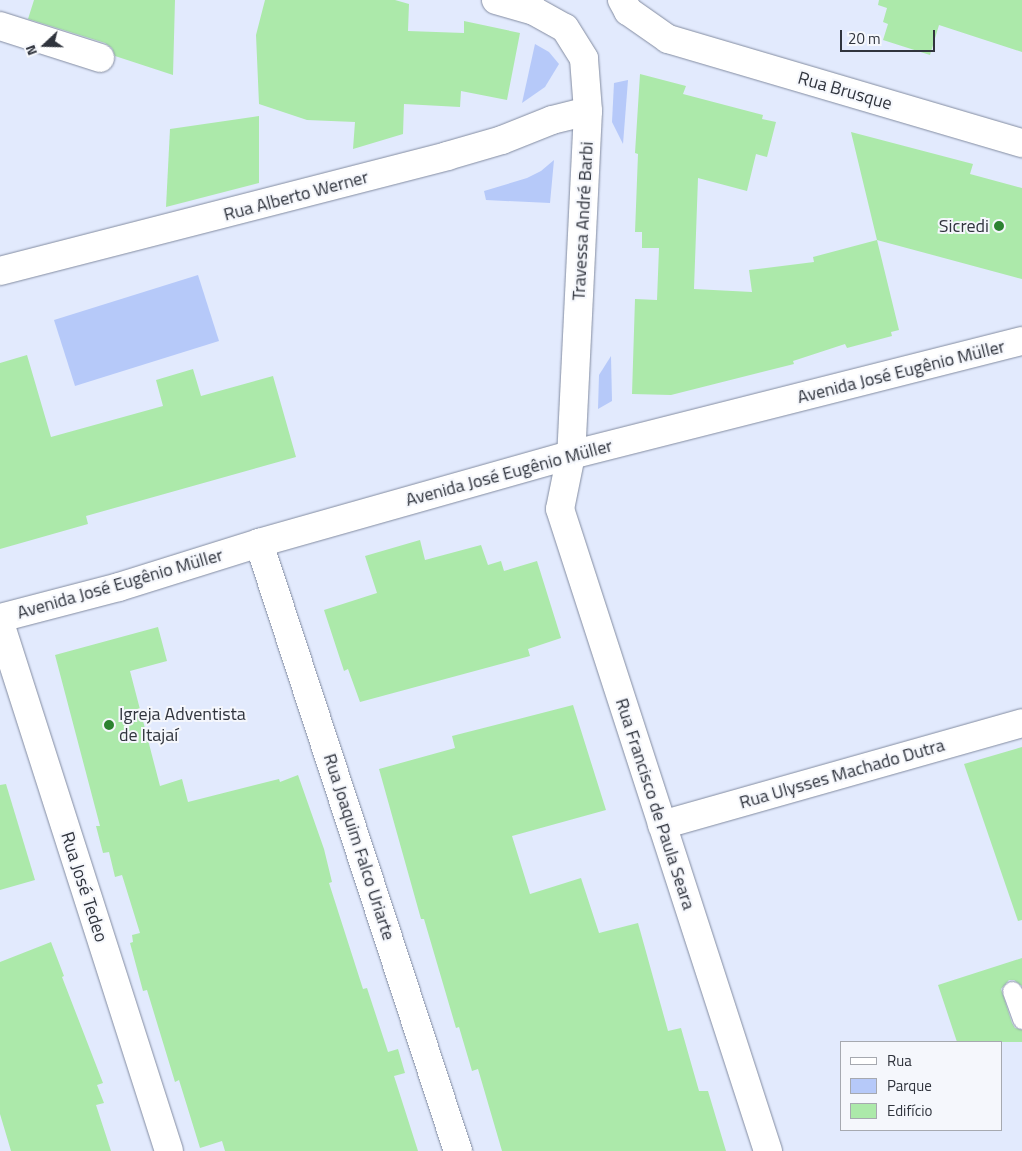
<!DOCTYPE html>
<meta charset="utf-8">
<style>
body{margin:0}
#map{position:relative;width:1022px;height:1151px;overflow:hidden;background:#e2eafd;font-family:"Titillium Web",sans-serif}
div>[style]{position:absolute}
[style*='--x']{left:calc(var(--x)*1px);top:calc(var(--y)*1px);width:calc(var(--w)*1px);rotate:calc(var(--a)*1deg)}
.green>*{inset:0;background:#b6c9f9}
.building>*{inset:0;background:#ace9aa}
.roads{filter:drop-shadow(0 0 1px #838ca1) drop-shadow(0 0 1px #838ca1)}
.service>*{height:19px;margin:-9.5px;padding:0 9.5px;transform-origin:9.5px;border-radius:9.5px;background:#fff}
.minor>*{height:28px;margin:-14px;padding:0 14px;transform-origin:14px;border-radius:14px;background:#fff}
.tertiary>*{height:28px;margin:-14px;padding:0 14px;transform-origin:14px;border-radius:14px;background:#fff}
.secondary>*{height:28px;margin:-14px;padding:0 14px;transform-origin:14px;border-radius:14px;background:#fff}
.dots>*{width:14px;height:14px;translate:-50% -50%;box-sizing:border-box;border:2px solid #f5f7fc;border-radius:50%}
span{translate:-50% -50%;white-space:nowrap;text-align:center;line-height:1.15;-webkit-text-stroke:4px #f5f7fc;paint-order:stroke}
.street-label{font-size:18px;color:#30343d}
.poi-label{font-size:18px;color:#30343d}
.right{translate:-100% -50%;text-align:right}
.left{translate:0 -50%;text-align:left}
.legend{position:absolute;left:840px;top:1041px;width:162px;height:90px;box-sizing:border-box;background:#f5f7fc;border:1px solid #a6a9b0;margin:0;padding:6px 9px;list-style:none;font-size:15px;color:#30343d}
.legend li{display:flex;align-items:center;gap:10px;height:25px}
.legend b{width:25px;border:1px solid #a6a9b0}
.north{position:absolute;left:20px;top:20px;width:50px;height:50px;-webkit-text-stroke:4px #f5f7fc;paint-order:stroke;rotate:249deg;font-size:14px;font-weight:700;line-height:20px;text-align:center;color:#30343d}
.north::after{content:'';display:block;margin:auto;width:18px;height:22px;background:#30343d;clip-path:polygon(50% 0,100% 100%,50% 72%,0 100%)}
.scale{position:absolute;left:840px;top:30px;width:95px;height:22px;box-sizing:border-box;border:2px solid #30343d;border-top:0;padding-left:6px;font-size:15px;line-height:18px;white-space:nowrap;color:#30343d;-webkit-text-stroke:4px #f5f7fc;paint-order:stroke}
</style>
<div id="map">
<div class="green">
<div style="clip-path:polygon(535px 44px,549px 52px,559px 64px,545px 87px,522px 103px)"></div>
<div style="clip-path:polygon(628px 80px,623px 144px,612px 122px,614px 83px)"></div>
<div style="clip-path:polygon(554px 160px,550px 203px,486px 200px,484px 191px,527px 178px,541px 171px)"></div>
<div style="clip-path:polygon(198px 275px,219px 341px,75px 386px,54px 320px)"></div>
<div style="clip-path:polygon(611px 356px,612px 401px,598px 409px,599px 375px)"></div>
</div>
<div class="building">
<div style="clip-path:polygon(34px 0,175px 0,173px 75px,115px 56px,112px 48px,105px 43px,28px 19px)"></div>
<div style="clip-path:polygon(265px 0,395px 0,409px 4px,408px 31px,464px 33px,464px 21px,520px 33px,507px 100px,461px 91px,460px 107px,404px 104px,403px 134px,353px 149px,355px 122px,307px 120px,259px 104px,256px 35px)"></div>
<div style="clip-path:polygon(879px 0,1022px 0,1022px 52px,939px 25px,930px 55px,883px 40px,888px 24px,883px 22px,887px 8px,878px 5px)"></div>
<div style="clip-path:polygon(640px 74px,686px 86px,683px 94px,763px 115px,762px 119px,776px 122px,767px 157px,756px 154px,747px 191px,698px 178px,694px 289px,752px 292px,749px 270px,814px 262px,813px 257px,877px 240px,899px 330px,891px 332px,892px 336px,847px 348px,845px 344px,793px 361px,794px 364px,671px 395px,632px 394px,635px 299px,657px 300px,659px 248px,642px 248px,642px 232px,635px 232px,638px 154px,635px 153px)"></div>
<div style="clip-path:polygon(259px 116px,259px 183px,166px 207px,170px 129px)"></div>
<div style="clip-path:polygon(851px 132px,973px 164px,970px 174px,1022px 188px,1022px 279px,877px 240px)"></div>
<div style="clip-path:polygon(27px 355px,51px 437px,163px 406px,156px 380px,193px 369px,201px 396px,273px 376px,296px 457px,86px 516px,88px 524px,0 549px,0 363px)"></div>
<div style="clip-path:polygon(420px 540px,425px 560px,481px 545px,488px 565px,501px 561px,504px 571px,537px 561px,561px 638px,528px 649px,530px 656px,360px 702px,348px 669px,344px 671px,324px 610px,377px 593px,365px 556px)"></div>
<div style="clip-path:polygon(158px 627px,167px 661px,130px 671px,160px 786px,182px 779px,188px 802px,279px 779px,280px 782px,298px 775px,324px 849px,332px 882px,329px 883px,363px 989px,367px 988px,388px 1052px,398px 1049px,405px 1073px,394px 1076px,418px 1151px,225px 1151px,222px 1141px,200px 1148px,179px 1080px,175px 1082px,147px 990px,143px 991px,130px 943px,133px 942px,132px 935px,140px 933px,122px 875px,115px 877px,109px 852px,103px 853px,96px 826px,100px 826px,55px 655px)"></div>
<div style="clip-path:polygon(573px 705px,606px 810px,512px 836px,530px 894px,581px 878px,599px 933px,638px 923px,668px 1031px,681px 1028px,699px 1091px,708px 1091px,726px 1151px,502px 1151px,478px 1069px,472px 1071px,459px 1027px,456px 1028px,424px 919px,421px 919px,379px 769px,455px 748px,452px 736px)"></div>
<div style="clip-path:polygon(1022px 747px,1022px 920px,1018px 921px,964px 764px)"></div>
<div style="clip-path:polygon(6px 784px,35px 880px,0 890px,0 785px)"></div>
<div style="clip-path:polygon(51px 942px,64px 976px,62px 977px,103px 1083px,97px 1085px,104px 1103px,96px 1105px,111px 1151px,11px 1151px,0 1114px,0 962px)"></div>
<div style="clip-path:polygon(1022px 958px,1022px 986px,1014px 980px,1009px 980px,1001px 989px,1012px 1023px,1015px 1028px,1022px 1030px,1022px 1042px,957px 1042px,938px 985px)"></div>
</div>
<div class="roads">
<div class="service">
<div style="--x:1012;--y:991;--w:30;--a:70"></div>
</div>
<div class="minor">
<div style="--x:0;--y:26;--w:105;--a:17.7"></div>
<div style="--x:259;--y:543;--w:640;--a:71.88"></div>
<div style="--x:0;--y:623;--w:554;--a:72.25"></div>
<div style="--x:662;--y:825;--w:374;--a:-15.8"></div>
</div>
<div class="tertiary">
<div style="--x:571;--y:455;--w:55;--a:101.5"></div>
<div style="--x:560;--y:509;--w:675;--a:72.05"></div>
</div>
<div class="secondary">
<div style="--x:496;--y:0;--w:40;--a:16"></div>
<div style="--x:534;--y:11;--w:35;--a:29"></div>
<div style="--x:565;--y:28;--w:36;--a:58"></div>
<div style="--x:584;--y:59;--w:52;--a:85.6"></div>
<div style="--x:588;--y:111;--w:344;--a:92.8"></div>
<div style="--x:622;--y:0;--w:13;--a:61"></div>
<div style="--x:628;--y:11;--w:49;--a:35"></div>
<div style="--x:668;--y:39;--w:369;--a:16.4"></div>
<div style="--x:0;--y:271;--w:462;--a:-14.4"></div>
<div style="--x:447;--y:156;--w:57;--a:-16.2"></div>
<div style="--x:502;--y:140;--w:54;--a:-21.8"></div>
<div style="--x:552;--y:120;--w:37;--a:-14"></div>
<div style="--x:0;--y:618;--w:123;--a:-14.6"></div>
<div style="--x:119;--y:587;--w:147;--a:-17.4"></div>
<div style="--x:259;--y:543;--w:324;--a:-15.8"></div>
<div style="--x:571;--y:455;--w:465;--a:-14.2"></div>
</div>
</div>
<div class="dots">
<div style="left:999px;top:226px;background:#2c8230"></div>
<div style="left:109px;top:725px;background:#2c8230"></div>
</div>
<div class="street-label">
<span style="left:845px;top:91px;rotate:16deg">Rua Brusque</span>
<span style="left:296px;top:196px;rotate:-15deg">Rua Alberto Werner</span>
<span style="left:583px;top:221px;rotate:-87deg">Travessa André Barbi</span>
<span style="left:901px;top:372px;rotate:-14deg">Avenida José Eugênio Müller</span>
<span style="left:509px;top:473px;rotate:-15deg">Avenida José Eugênio Müller</span>
<span style="left:120px;top:584px;rotate:-16deg">Avenida José Eugênio Müller</span>
<span style="left:842px;top:774px;rotate:-16deg">Rua Ulysses Machado Dutra</span>
<span style="left:655px;top:804px;rotate:72deg">Rua Francisco de Paula Seara</span>
<span style="left:359px;top:847px;rotate:72deg">Rua Joaquim Falco Uriarte</span>
<span style="left:84px;top:887px;rotate:72deg">Rua José Tedeo</span>
</div>
<div class="poi-label">
<span class="right" style="left:989px;top:226px">Sicredi</span>
<span class="left" style="left:119px;top:725px">Igreja Adventista<br>de Itajaí</span>
</div>
<ul class="legend">
<li><b style="height:6px;background:#fff"></b>Rua</li>
<li><b style="height:14px;background:#b6c9f9"></b>Parque</li>
<li><b style="height:14px;background:#ace9aa"></b>Edifício</li>
</ul>
<div class="north">N</div>
<div class="scale">20 m</div>
</div>
